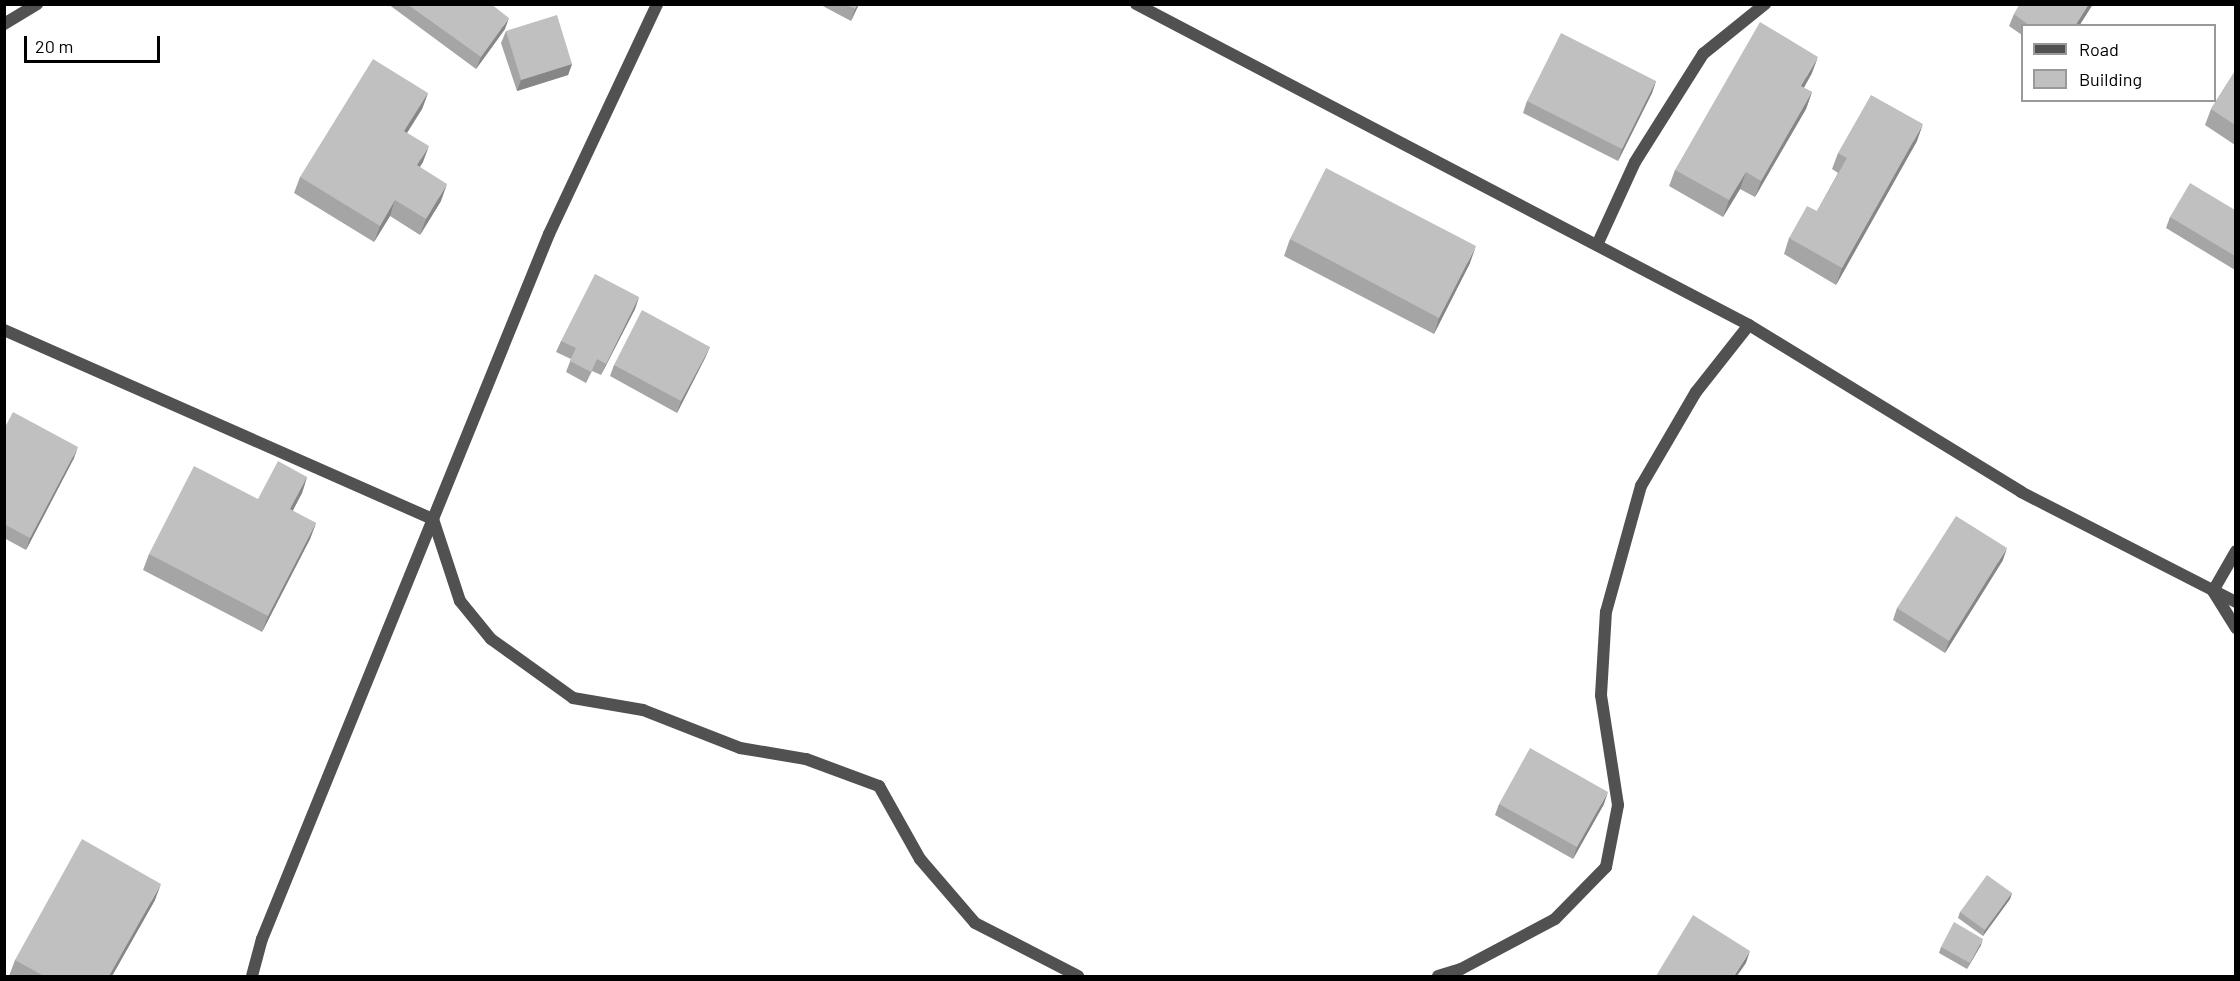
<!DOCTYPE html>
<style>
body{margin:0}
#map{position:relative;width:2240px;height:981px;overflow:hidden;background:#fff;font-family:Barlow,sans-serif}
div>[style]{position:absolute}
[style*='--x']{left:calc(var(--x)*1px);top:calc(var(--y)*1px);width:calc(var(--w)*1px);rotate:calc(var(--a)*1deg)}
.minor>*{height:12px;margin:-6px;padding:0 6px;transform-origin:6px;border-radius:6px;background:#515151}
.wall>*{inset:0;background:#a5a5a5}
.shaded-wall>*{inset:0;background:#868686}
.building>*{inset:0;background:#c0c0c0}
span{translate:-50% -50%;white-space:nowrap;text-align:center;line-height:1.15;-webkit-text-stroke:4.5px #fff;paint-order:stroke}
.frame{position:absolute;inset:0;border:6px solid #000;pointer-events:none}
.legend{position:absolute;left:2021px;top:24px;width:195px;height:78px;box-sizing:border-box;background:#fff;border:2px solid #999;margin:0;padding:8px 10px;list-style:none;font-size:18px;color:#000}
.legend li{display:flex;align-items:center;gap:12px;height:30px}
.legend b{width:30px;border:2px solid #999}
.scale{position:absolute;left:24px;top:36px;width:136px;height:27px;box-sizing:border-box;border:3px solid #000;border-top:0;padding-left:8px;font-size:18px;line-height:21px;white-space:nowrap;color:#000;-webkit-text-stroke:4px #fff;paint-order:stroke}
</style>
<div id="map">
<div class="minor">
<div style="--x:1136;--y:4;--w:692;--a:27.64"></div>
<div style="--x:1749;--y:325;--w:319;--a:31.5"></div>
<div style="--x:2021;--y:492;--w:242;--a:27.1"></div>
<div style="--x:4;--y:24;--w:39;--a:-31"></div>
<div style="--x:1597;--y:245;--w:91;--a:-65.4"></div>
<div style="--x:1635;--y:162;--w:128;--a:-57.8"></div>
<div style="--x:1703;--y:54;--w:80;--a:-38.9"></div>
<div style="--x:4;--y:330;--w:469;--a:23.8"></div>
<div style="--x:433;--y:519;--w:86;--a:71.8"></div>
<div style="--x:460;--y:601;--w:49;--a:50.8"></div>
<div style="--x:491;--y:639;--w:101;--a:35.7"></div>
<div style="--x:573;--y:698;--w:71;--a:9.7"></div>
<div style="--x:643;--y:710;--w:104;--a:21.4"></div>
<div style="--x:740;--y:748;--w:67;--a:9.5"></div>
<div style="--x:806;--y:759;--w:78;--a:20.3"></div>
<div style="--x:879;--y:786;--w:84;--a:60.7"></div>
<div style="--x:920;--y:859;--w:84;--a:49.3"></div>
<div style="--x:975;--y:923;--w:116;--a:27.2"></div>
<div style="--x:2236;--y:551;--w:46;--a:119.9"></div>
<div style="--x:2213;--y:591;--w:44;--a:58.1"></div>
<div style="--x:252;--y:976;--w:38;--a:-75"></div>
<div style="--x:262;--y:939;--w:761;--a:-67.85"></div>
<div style="--x:549;--y:234;--w:254;--a:-64.8"></div>
<div style="--x:1438;--y:976;--w:24;--a:-17"></div>
<div style="--x:1461;--y:969;--w:106;--a:-28"></div>
<div style="--x:1555;--y:919;--w:73;--a:-45.6"></div>
<div style="--x:1606;--y:867;--w:63;--a:-79"></div>
<div style="--x:1618;--y:805;--w:111;--a:-98.8"></div>
<div style="--x:1601;--y:695;--w:83;--a:-86.6"></div>
<div style="--x:1606;--y:612;--w:131;--a:-74.5"></div>
<div style="--x:1641;--y:486;--w:109;--a:-59.7"></div>
<div style="--x:1696;--y:392;--w:85;--a:-51.7"></div>
</div>
<div class="wall">
<div style="clip-path:polygon(388px 4px,491px 4px,505px 29px,476px 69px)"></div>
<div style="clip-path:polygon(819px 4px,859px 4px,851px 21px)"></div>
<div style="clip-path:polygon(2020px 4px,2093px 4px,2079px 26px,2022px 26px,2022px 35px,2009px 26px,2014px 14px)"></div>
<div style="clip-path:polygon(506px 31px,572px 64px,568px 75px,517px 91px,501px 43px)"></div>
<div style="clip-path:polygon(2235px 71px,2235px 145px,2205px 125px,2211px 109px)"></div>
<div style="clip-path:polygon(1812px 73px,1804px 88px,1812px 92px,1806px 109px,1755px 197px,1740px 189px,1723px 217px,1669px 186px,1675px 170px)"></div>
<div style="clip-path:polygon(1656px 81px,1652px 93px,1618px 161px,1523px 113px,1527px 101px)"></div>
<div style="clip-path:polygon(428px 93px,422px 109px,407px 133px,423px 162px,419px 167px,441px 201px,420px 235px,390px 216px,374px 242px,294px 193px,300px 177px)"></div>
<div style="clip-path:polygon(1917px 141px,1836px 285px,1784px 254px,1789px 238px,1817px 211px,1838px 173px,1832px 169px,1838px 153px)"></div>
<div style="clip-path:polygon(2235px 210px,2235px 270px,2166px 228px,2170px 217px)"></div>
<div style="clip-path:polygon(1290px 239px,1470px 263px,1434px 334px,1284px 256px)"></div>
<div style="clip-path:polygon(639px 297px,635px 309px,601px 375px,592px 371px,586px 383px,566px 372px,571px 359px,556px 352px,561px 341px)"></div>
<div style="clip-path:polygon(710px 347px,705px 358px,677px 413px,610px 376px,614px 365px)"></div>
<div style="clip-path:polygon(4px 429px,74px 458px,26px 550px,4px 538px)"></div>
<div style="clip-path:polygon(307px 477px,302px 493px,292px 511px,316px 523px,310px 539px,262px 632px,143px 570px,149px 554px,258px 499px)"></div>
<div style="clip-path:polygon(2003px 560px,1945px 653px,1893px 620px,1897px 608px)"></div>
<div style="clip-path:polygon(1499px 804px,1604px 804px,1573px 859px,1495px 815px)"></div>
<div style="clip-path:polygon(2012px 893px,2010px 899px,1983px 936px,1958px 918px,1960px 912px)"></div>
<div style="clip-path:polygon(155px 900px,112px 976px,9px 976px,15px 960px)"></div>
<div style="clip-path:polygon(1981px 945px,1967px 969px,1939px 953px,1941px 947px)"></div>
</div>
<div class="shaded-wall">
<div style="clip-path:polygon(858px 4px,859px 4px,851px 21px,855px 9px)"></div>
<div style="clip-path:polygon(2089px 4px,2093px 4px,2079px 26px,2075px 26px)"></div>
<div style="clip-path:polygon(509px 18px,505px 29px,476px 69px,481px 57px)"></div>
<div style="clip-path:polygon(1818px 57px,1812px 73px,1795px 102px,1801px 86px)"></div>
<div style="clip-path:polygon(572px 64px,568px 75px,517px 91px,521px 80px)"></div>
<div style="clip-path:polygon(1656px 81px,1652px 93px,1618px 161px,1622px 149px)"></div>
<div style="clip-path:polygon(1812px 92px,1806px 109px,1755px 197px,1761px 181px)"></div>
<div style="clip-path:polygon(428px 93px,422px 109px,398px 147px,404px 131px)"></div>
<div style="clip-path:polygon(1923px 124px,1917px 141px,1836px 285px,1842px 268px)"></div>
<div style="clip-path:polygon(429px 146px,423px 162px,411px 181px,417px 165px)"></div>
<div style="clip-path:polygon(1746px 172px,1740px 189px,1723px 217px,1729px 200px)"></div>
<div style="clip-path:polygon(447px 184px,441px 201px,420px 235px,426px 219px)"></div>
<div style="clip-path:polygon(395px 200px,390px 216px,374px 242px,380px 226px)"></div>
<div style="clip-path:polygon(1476px 246px,1470px 263px,1434px 334px,1439px 318px)"></div>
<div style="clip-path:polygon(639px 297px,635px 309px,601px 375px,606px 364px)"></div>
<div style="clip-path:polygon(710px 347px,705px 358px,677px 413px,681px 401px)"></div>
<div style="clip-path:polygon(78px 447px,74px 458px,26px 550px,30px 538px)"></div>
<div style="clip-path:polygon(307px 477px,302px 493px,285px 526px,290px 509px)"></div>
<div style="clip-path:polygon(316px 523px,310px 539px,262px 632px,268px 616px)"></div>
<div style="clip-path:polygon(2007px 548px,2003px 560px,1945px 653px,1949px 641px)"></div>
<div style="clip-path:polygon(1608px 792px,1604px 804px,1573px 859px,1577px 847px)"></div>
<div style="clip-path:polygon(161px 884px,155px 900px,112px 976px,109px 976px)"></div>
<div style="clip-path:polygon(2012px 893px,2010px 899px,1983px 936px,1985px 930px)"></div>
<div style="clip-path:polygon(1983px 939px,1981px 945px,1967px 969px,1970px 963px)"></div>
<div style="clip-path:polygon(1750px 951px,1746px 963px,1737px 976px,1734px 976px)"></div>
</div>
<div class="building">
<div style="clip-path:polygon(407px 4px,491px 4px,509px 18px,481px 57px)"></div>
<div style="clip-path:polygon(846px 4px,858px 4px,855px 9px)"></div>
<div style="clip-path:polygon(2020px 4px,2089px 4px,2075px 26px,2030px 26px,2014px 14px)"></div>
<div style="clip-path:polygon(557px 15px,572px 64px,521px 80px,506px 31px)"></div>
<div style="clip-path:polygon(1760px 22px,1818px 57px,1801px 86px,1812px 92px,1761px 181px,1746px 172px,1729px 200px,1675px 170px)"></div>
<div style="clip-path:polygon(1561px 33px,1656px 81px,1622px 149px,1527px 101px)"></div>
<div style="clip-path:polygon(373px 59px,428px 93px,404px 131px,429px 146px,417px 165px,447px 184px,426px 219px,395px 200px,380px 226px,300px 177px)"></div>
<div style="clip-path:polygon(2235px 71px,2235px 125px,2211px 109px)"></div>
<div style="clip-path:polygon(1871px 95px,1923px 124px,1842px 268px,1789px 238px,1807px 206px,1817px 211px,1847px 158px,1838px 153px)"></div>
<div style="clip-path:polygon(1326px 168px,1476px 246px,1439px 318px,1290px 239px)"></div>
<div style="clip-path:polygon(2190px 183px,2235px 210px,2235px 256px,2170px 217px)"></div>
<div style="clip-path:polygon(595px 274px,639px 297px,606px 364px,597px 359px,591px 372px,570px 361px,576px 348px,561px 341px)"></div>
<div style="clip-path:polygon(642px 310px,710px 347px,681px 401px,614px 365px)"></div>
<div style="clip-path:polygon(13px 412px,78px 447px,30px 538px,4px 524px,4px 429px)"></div>
<div style="clip-path:polygon(278px 461px,307px 477px,290px 509px,316px 523px,268px 616px,149px 554px,194px 466px,258px 499px)"></div>
<div style="clip-path:polygon(1956px 516px,2007px 548px,1949px 641px,1897px 608px)"></div>
<div style="clip-path:polygon(1530px 748px,1608px 792px,1577px 847px,1499px 804px)"></div>
<div style="clip-path:polygon(82px 839px,161px 884px,109px 976px,44px 976px,15px 960px)"></div>
<div style="clip-path:polygon(1987px 875px,2012px 893px,1985px 930px,1960px 912px)"></div>
<div style="clip-path:polygon(1693px 915px,1750px 951px,1734px 976px,1656px 976px)"></div>
<div style="clip-path:polygon(1954px 922px,1983px 939px,1970px 963px,1941px 947px)"></div>
</div>
<div class="frame"></div>
<ul class="legend">
<li><b style="height:8px;background:#515151"></b>Road</li>
<li><b style="height:16px;background:#c0c0c0"></b>Building</li>
</ul>
<div class="scale">20 m</div>
</div>
